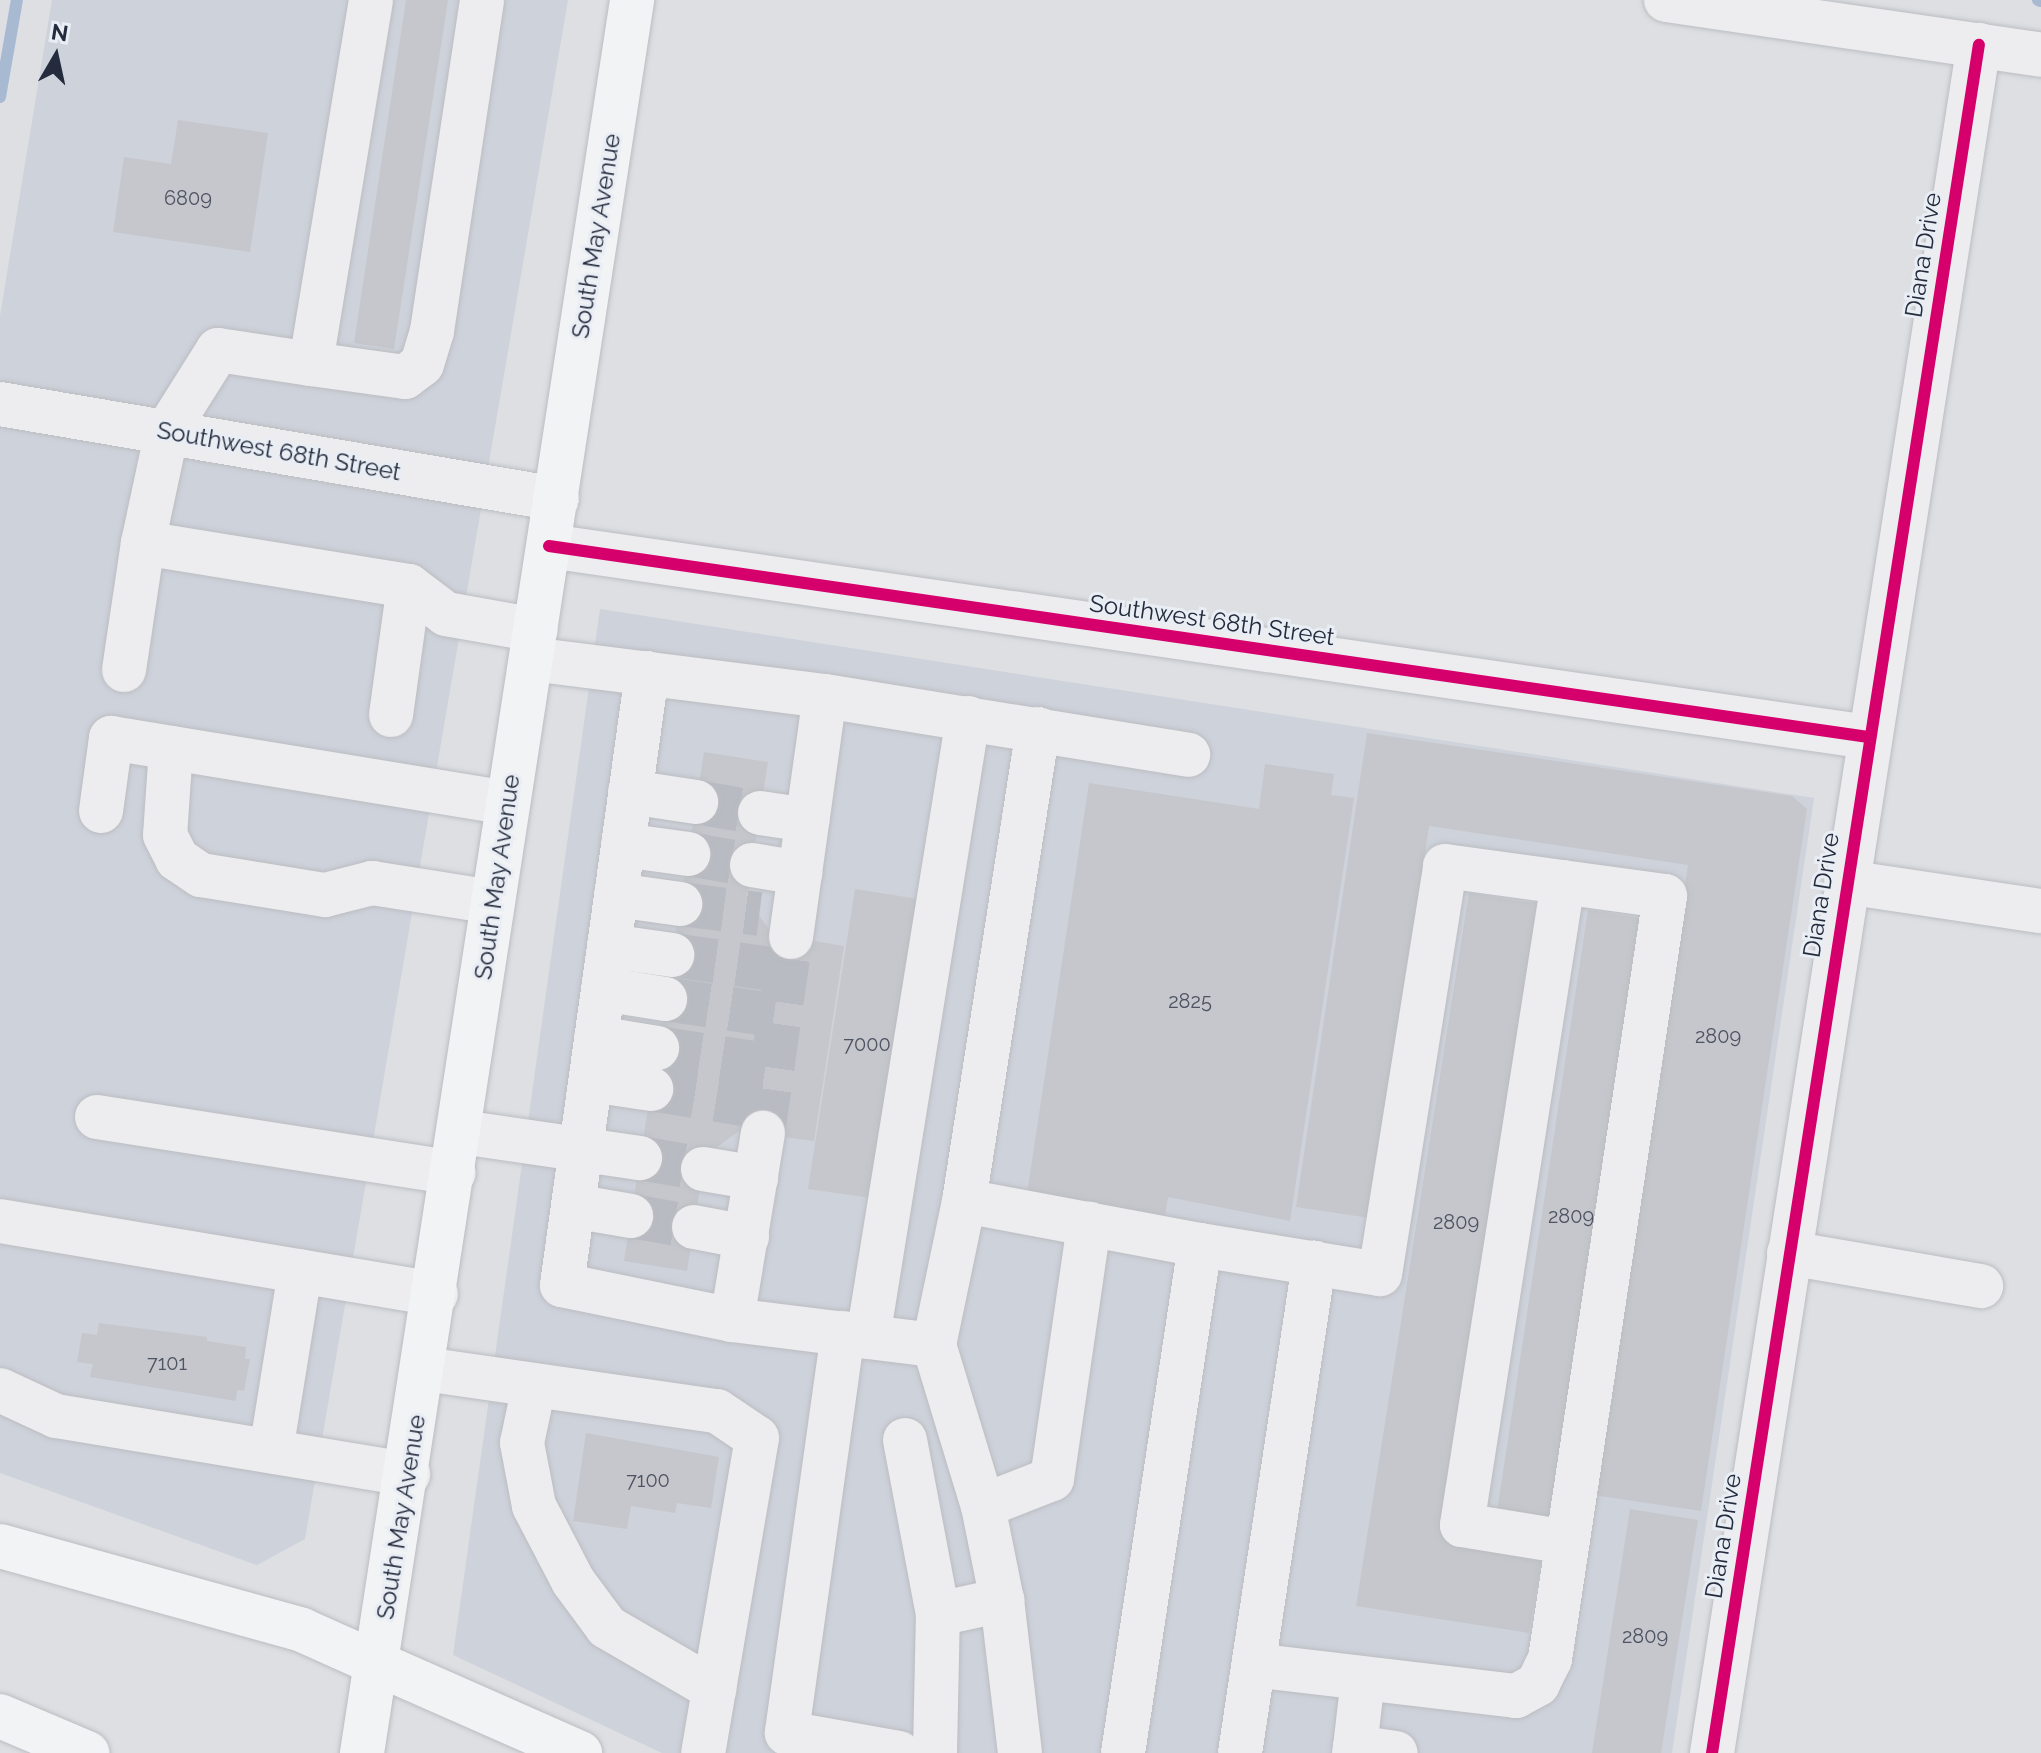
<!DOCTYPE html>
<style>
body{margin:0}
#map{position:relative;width:2041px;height:1753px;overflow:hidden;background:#dddfe3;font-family:Raleway,sans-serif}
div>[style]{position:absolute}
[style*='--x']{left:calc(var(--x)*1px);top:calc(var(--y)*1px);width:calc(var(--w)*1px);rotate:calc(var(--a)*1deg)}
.built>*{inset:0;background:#ced2db}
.stream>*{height:12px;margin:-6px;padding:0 6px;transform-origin:6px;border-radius:6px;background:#a8b9d2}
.building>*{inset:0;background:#c5c7cc}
.minor-tunnel>*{height:44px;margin-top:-22px;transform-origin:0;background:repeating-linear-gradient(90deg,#b8bbc2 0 44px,transparent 0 66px)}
.roads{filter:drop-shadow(0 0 2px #bbbdc1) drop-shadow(0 0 2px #bbbdc1)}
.minor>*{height:44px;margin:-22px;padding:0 22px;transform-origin:22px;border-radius:22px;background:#ededf0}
.major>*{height:44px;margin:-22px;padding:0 22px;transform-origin:22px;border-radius:22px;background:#f2f3f4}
.highway>*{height:44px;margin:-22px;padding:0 22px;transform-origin:22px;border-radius:22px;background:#f2f3f4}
.cycleway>*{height:12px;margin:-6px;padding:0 6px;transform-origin:6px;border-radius:6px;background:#d6006c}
span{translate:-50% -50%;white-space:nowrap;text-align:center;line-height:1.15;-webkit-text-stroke:6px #e9edf4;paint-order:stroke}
.number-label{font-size:20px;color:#4d5362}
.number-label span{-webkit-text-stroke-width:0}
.street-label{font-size:24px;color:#242b3d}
.north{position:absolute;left:16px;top:16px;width:80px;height:80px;-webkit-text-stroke:6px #e9edf4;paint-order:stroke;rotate:9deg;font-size:22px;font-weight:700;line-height:32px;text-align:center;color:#242b3d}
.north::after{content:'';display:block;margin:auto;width:28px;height:36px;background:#242b3d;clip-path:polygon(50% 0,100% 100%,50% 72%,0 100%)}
</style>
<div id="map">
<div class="built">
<div style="clip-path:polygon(52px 0,568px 0,305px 1539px,257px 1565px,0 1473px,0 316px)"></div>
<div style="clip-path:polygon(600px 609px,1814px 798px,1672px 1753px,662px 1753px,453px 1655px)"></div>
</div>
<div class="stream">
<div style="--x:2038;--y:0;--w:3;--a:18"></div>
<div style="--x:0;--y:97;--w:98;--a:-80.1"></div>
</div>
<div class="building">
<div style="clip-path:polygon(406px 0,448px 0,394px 349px,354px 343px)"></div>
<div style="clip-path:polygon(178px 120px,268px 133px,250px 252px,113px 232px,124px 157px,171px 164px)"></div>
<div style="clip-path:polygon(1367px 733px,1792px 796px,1807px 809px,1701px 1511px,1593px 1495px,1688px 865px,1429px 826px,1370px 1218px,1296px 1207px)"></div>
<div style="clip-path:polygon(704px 752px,768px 762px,747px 897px,772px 934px,844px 946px,814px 1141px,739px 1131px,705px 1156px,687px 1271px,624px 1261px)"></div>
<div style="clip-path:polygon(1265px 764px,1334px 774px,1331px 795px,1354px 798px,1290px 1221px,1168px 1197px,1165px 1215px,1027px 1194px,1089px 783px,1259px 809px)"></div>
<div style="clip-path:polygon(855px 889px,925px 900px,879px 1199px,808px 1189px)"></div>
<div style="clip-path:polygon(1469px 893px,1546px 905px,1445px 1539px,1542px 1555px,1529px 1633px,1356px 1606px)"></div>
<div style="clip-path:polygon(1588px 910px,1645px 919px,1554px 1520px,1497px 1512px)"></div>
<div style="clip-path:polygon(99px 1323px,207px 1337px,207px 1341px,246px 1347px,245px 1359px,250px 1359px,244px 1391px,237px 1390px,236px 1401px,90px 1377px,93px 1364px,77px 1362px,82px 1333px,97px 1335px)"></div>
<div style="clip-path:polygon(586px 1433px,719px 1457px,711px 1508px,677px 1503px,675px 1513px,631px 1506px,627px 1529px,573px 1521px)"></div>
<div style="clip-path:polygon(1630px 1509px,1698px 1520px,1661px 1753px,1592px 1753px)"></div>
</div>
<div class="minor-tunnel">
<div style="--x:696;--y:802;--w:65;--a:9.8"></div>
<div style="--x:688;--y:854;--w:65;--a:9.8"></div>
<div style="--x:680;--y:904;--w:80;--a:7.2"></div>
<div style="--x:672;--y:955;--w:115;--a:8"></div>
<div style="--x:665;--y:999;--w:115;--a:8.5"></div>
<div style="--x:657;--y:1048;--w:117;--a:8.8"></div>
<div style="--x:651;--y:1089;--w:118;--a:9.3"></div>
<div style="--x:763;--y:1133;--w:198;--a:-81.9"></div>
<div style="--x:640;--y:1158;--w:64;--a:9.9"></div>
<div style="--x:631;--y:1216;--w:64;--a:9.9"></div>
</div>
<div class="roads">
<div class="minor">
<div style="--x:371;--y:0;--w:369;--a:99.4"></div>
<div style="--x:311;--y:364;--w:94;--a:-171.4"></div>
<div style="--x:218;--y:350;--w:96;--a:122.2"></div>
<div style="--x:167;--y:431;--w:115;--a:102.1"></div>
<div style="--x:143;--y:543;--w:269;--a:9.2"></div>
<div style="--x:409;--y:586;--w:46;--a:37.1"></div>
<div style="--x:446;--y:614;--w:91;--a:10.1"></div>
<div style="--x:1666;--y:0;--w:379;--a:8.3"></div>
<div style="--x:311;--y:364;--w:95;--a:7.9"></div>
<div style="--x:405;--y:377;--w:21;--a:-37"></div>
<div style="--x:422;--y:364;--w:34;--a:-73"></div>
<div style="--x:432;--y:331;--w:335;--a:-81.4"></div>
<div style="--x:0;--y:404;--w:565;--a:9.68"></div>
<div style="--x:549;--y:546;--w:1333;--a:8.24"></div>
<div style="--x:531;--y:659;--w:296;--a:7.2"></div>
<div style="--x:825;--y:696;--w:368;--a:9.2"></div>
<div style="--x:124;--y:670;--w:128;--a:-81.5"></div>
<div style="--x:647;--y:673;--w:618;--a:97.91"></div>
<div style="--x:562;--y:1285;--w:174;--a:11.6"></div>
<div style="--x:732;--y:1320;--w:190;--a:-80.6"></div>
<div style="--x:391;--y:715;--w:130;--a:-82.1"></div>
<div style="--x:1038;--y:729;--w:478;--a:98.9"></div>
<div style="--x:964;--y:1201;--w:240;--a:10.6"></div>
<div style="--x:1200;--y:1245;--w:514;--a:98.62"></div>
<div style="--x:171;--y:748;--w:87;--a:93.9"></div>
<div style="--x:165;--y:835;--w:27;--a:63"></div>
<div style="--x:177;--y:859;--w:29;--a:34"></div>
<div style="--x:201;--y:875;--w:126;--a:9.2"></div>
<div style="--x:325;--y:895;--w:49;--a:-14.3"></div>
<div style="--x:372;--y:883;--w:122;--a:8.9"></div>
<div style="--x:630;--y:792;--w:67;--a:8.6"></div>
<div style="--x:101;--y:811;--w:74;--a:-82.2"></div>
<div style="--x:111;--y:738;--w:400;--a:9.3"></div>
<div style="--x:760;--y:813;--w:48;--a:8.5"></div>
<div style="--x:623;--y:845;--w:66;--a:7.9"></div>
<div style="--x:752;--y:865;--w:49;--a:9.5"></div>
<div style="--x:1563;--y:882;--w:651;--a:98.93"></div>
<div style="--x:1462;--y:1525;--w:106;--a:9.2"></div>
<div style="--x:1846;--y:882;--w:197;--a:8.5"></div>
<div style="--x:616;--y:895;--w:65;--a:8"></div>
<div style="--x:791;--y:937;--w:243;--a:-82"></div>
<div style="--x:609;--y:946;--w:64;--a:8.1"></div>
<div style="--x:603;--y:989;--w:63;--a:9.2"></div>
<div style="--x:596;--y:1038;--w:62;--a:9.3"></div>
<div style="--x:591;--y:1080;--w:61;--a:8.5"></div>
<div style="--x:97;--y:1117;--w:361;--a:8.9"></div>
<div style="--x:461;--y:1132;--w:181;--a:8.3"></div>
<div style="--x:703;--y:1169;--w:54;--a:9.6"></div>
<div style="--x:573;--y:1206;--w:59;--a:9.8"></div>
<div style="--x:0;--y:1221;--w:442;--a:9.5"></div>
<div style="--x:694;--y:1227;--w:54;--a:10.7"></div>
<div style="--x:1200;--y:1245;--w:182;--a:9.2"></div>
<div style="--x:1380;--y:1274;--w:413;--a:-80.9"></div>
<div style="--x:1445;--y:866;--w:222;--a:7.8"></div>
<div style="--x:1665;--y:896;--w:772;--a:98.57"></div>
<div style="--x:1550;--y:1659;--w:28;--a:116"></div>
<div style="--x:1538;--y:1684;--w:25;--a:151"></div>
<div style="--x:1516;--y:1696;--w:264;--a:-173.3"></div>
<div style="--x:1789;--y:1253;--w:195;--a:9.8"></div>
<div style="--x:732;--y:1320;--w:204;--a:7.1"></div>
<div style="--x:934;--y:1345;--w:168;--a:73.1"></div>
<div style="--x:983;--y:1506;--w:96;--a:78.6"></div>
<div style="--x:1002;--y:1600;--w:154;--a:83.3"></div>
<div style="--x:843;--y:1333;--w:404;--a:98"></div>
<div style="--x:787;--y:1733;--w:114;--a:10.1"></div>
<div style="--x:868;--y:1337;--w:627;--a:-80.82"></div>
<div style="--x:934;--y:1345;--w:147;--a:-78.2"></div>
<div style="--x:424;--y:1369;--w:296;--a:8.2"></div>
<div style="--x:717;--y:1411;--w:48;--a:34"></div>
<div style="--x:757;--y:1438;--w:320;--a:99.7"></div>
<div style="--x:534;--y:1386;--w:58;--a:101.9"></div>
<div style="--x:522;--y:1443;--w:64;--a:79.2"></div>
<div style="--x:534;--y:1506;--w:85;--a:62.5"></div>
<div style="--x:573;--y:1581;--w:57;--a:53.5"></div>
<div style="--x:607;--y:1627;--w:124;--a:30.1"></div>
<div style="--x:0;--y:1390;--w:62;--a:24.9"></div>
<div style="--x:56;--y:1416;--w:357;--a:9.4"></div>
<div style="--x:905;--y:1440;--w:177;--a:79.3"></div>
<div style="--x:271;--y:1451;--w:182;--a:-80.8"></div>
<div style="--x:983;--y:1506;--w:74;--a:-21.4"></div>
<div style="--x:1052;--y:1479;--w:258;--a:-81.7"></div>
<div style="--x:1355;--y:1747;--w:68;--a:-83.3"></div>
<div style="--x:935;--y:1753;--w:139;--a:-88.8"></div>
<div style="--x:938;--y:1614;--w:66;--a:-12.3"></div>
<div style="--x:1240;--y:1753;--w:496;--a:-81.4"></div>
<div style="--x:1354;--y:1753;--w:6;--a:-81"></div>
<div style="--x:1355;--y:1747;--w:41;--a:8.3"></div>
<div style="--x:1712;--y:1753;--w:1729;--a:-81.12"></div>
</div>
<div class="major">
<div style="--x:378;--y:1664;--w:221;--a:23.8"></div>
<div style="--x:362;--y:1753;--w:1774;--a:-81.24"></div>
</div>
<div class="highway">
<div style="--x:0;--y:1546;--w:313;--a:15.5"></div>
<div style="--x:302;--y:1630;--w:83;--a:24.1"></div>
<div style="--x:0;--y:1716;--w:95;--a:23"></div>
</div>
</div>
<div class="cycleway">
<div style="--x:549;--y:546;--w:1333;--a:8.24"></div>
<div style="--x:1712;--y:1753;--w:1729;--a:-81.12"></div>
</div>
<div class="number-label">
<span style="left:188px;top:198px">6809</span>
<span style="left:1190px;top:1001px">2825</span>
<span style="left:1718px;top:1036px">2809</span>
<span style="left:867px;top:1044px">7000</span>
<span style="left:1571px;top:1216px">2809</span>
<span style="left:1456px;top:1222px">2809</span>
<span style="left:167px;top:1363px">7101</span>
<span style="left:648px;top:1480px">7100</span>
<span style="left:1645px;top:1636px">2809</span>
</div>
<div class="street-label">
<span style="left:596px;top:236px;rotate:-81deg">South May Avenue</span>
<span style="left:1923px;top:255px;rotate:-81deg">Diana Drive</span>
<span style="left:279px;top:451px;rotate:10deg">Southwest 68th Street</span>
<span style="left:1212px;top:620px;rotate:8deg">Southwest 68th Street</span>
<span style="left:497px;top:877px;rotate:-82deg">South May Avenue</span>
<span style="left:1821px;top:895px;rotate:-81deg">Diana Drive</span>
<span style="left:401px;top:1517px;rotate:-81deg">South May Avenue</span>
<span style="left:1723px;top:1536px;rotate:-81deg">Diana Drive</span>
</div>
<div class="north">N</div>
</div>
